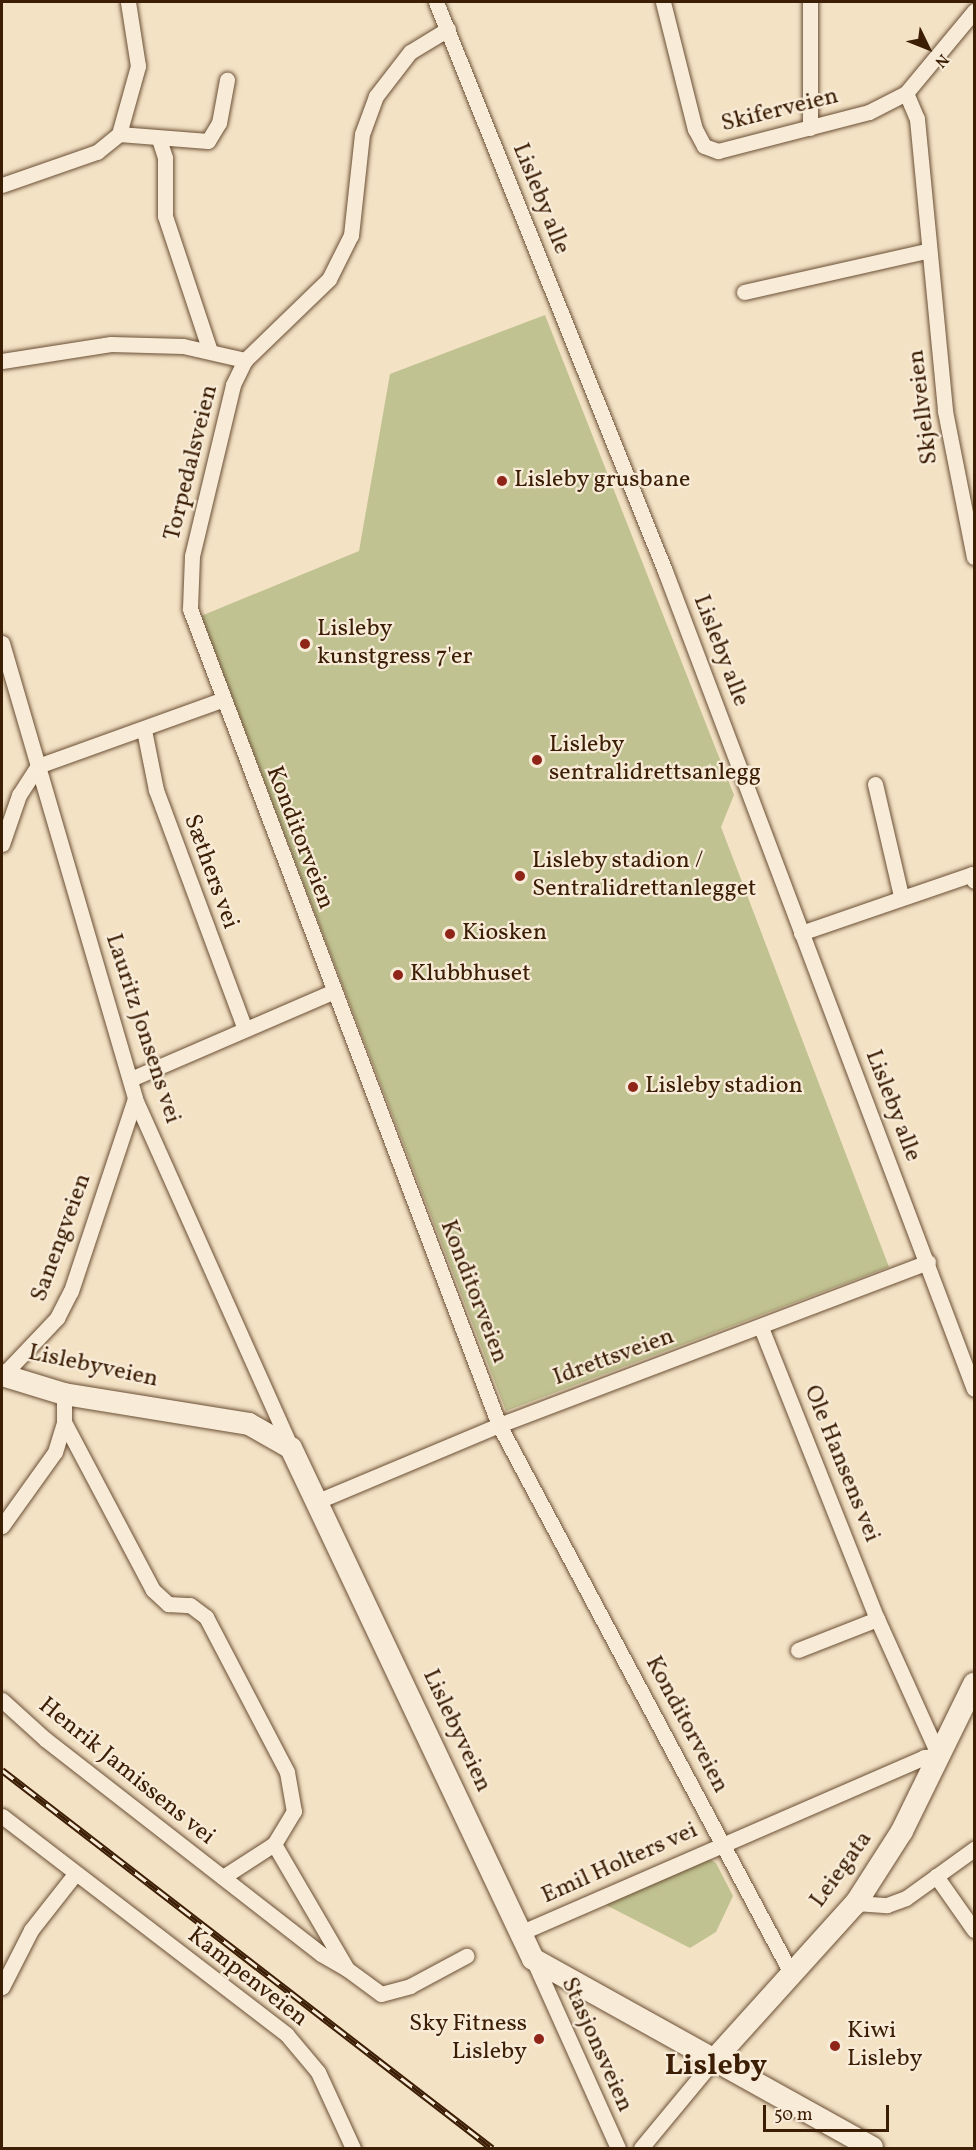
<!DOCTYPE html>
<meta charset="utf-8">
<style>
body{margin:0}
#map{position:relative;width:976px;height:2150px;overflow:hidden;background:#f4e2c5;font-family:Vollkorn,serif}
div>[style]{position:absolute}
[style*='--x']{left:calc(var(--x)*1px);top:calc(var(--y)*1px);width:calc(var(--w)*1px);rotate:calc(var(--a)*1deg)}
.green>*{inset:0;background:#c1c291}
.roads{filter:drop-shadow(0 0 2px #6a4f35) drop-shadow(0 0 2px #6a4f35)}
.street>*{height:15px;margin:-7.5px;padding:0 7.5px;transform-origin:7.5px;border-radius:7.5px;background:#f8ecd9}
.secondary>*{height:22px;margin:-11px;padding:0 11px;transform-origin:11px;border-radius:11px;background:#f8ecd9}
.rail>*{height:7px;margin-top:-3.5px;transform-origin:0;background:repeating-linear-gradient(90deg,#f8ecd9 0 14px,#3c1e05 0 28px);box-sizing:border-box;border-block:2px solid #3c1e05}
.dots>*{width:16px;height:16px;translate:-50% -50%;box-sizing:border-box;border:3px solid #f8ecd9;border-radius:50%}
span{translate:-50% -50%;white-space:nowrap;text-align:center;line-height:1.15;-webkit-text-stroke:4.5px #f8ecd9;paint-order:stroke}
.street-label{font-size:24px;color:#3c1e05}
.poi-label{font-size:24px;color:#3c1e05}
.left{translate:0 -50%;text-align:left}
.right{translate:-100% -50%;text-align:right}
.district-label{font-size:30px;color:#3c1e05;font-weight:700}
.frame{position:absolute;inset:0;border:3px solid #3c1e05;pointer-events:none}
.north{position:absolute;left:898px;top:18px;width:60px;height:60px;-webkit-text-stroke:4px #f8ecd9;paint-order:stroke;rotate:133deg;font-size:16px;font-weight:700;line-height:24px;text-align:center;color:#3c1e05}
.north::after{content:'';display:block;margin:auto;width:21px;height:27px;background:#3c1e05;clip-path:polygon(50% 0,100% 100%,50% 72%,0 100%)}
.scale{position:absolute;left:763px;top:2105px;width:126px;height:27px;box-sizing:border-box;border:3px solid #3c1e05;border-top:0;padding-left:8px;font-size:18px;line-height:21px;white-space:nowrap;color:#3c1e05;-webkit-text-stroke:4px #f8ecd9;paint-order:stroke}
</style>
<div id="map">
<div class="green">
<div style="clip-path:polygon(545px 315px,734px 795px,721px 827px,889px 1267px,506px 1411px,201px 616px,359px 551px,390px 374px)"></div>
<div style="clip-path:polygon(705px 1857px,716px 1863px,733px 1896px,716px 1932px,690px 1948px,600px 1902px)"></div>
</div>
<div class="roads">
<div class="street">
<div style="--x:436;--y:2;--w:613;--a:68.08"></div>
<div style="--x:665;--y:571;--w:874;--a:69.31"></div>
<div style="--x:663;--y:2;--w:131;--a:75.9"></div>
<div style="--x:695;--y:129;--w:19;--a:62"></div>
<div style="--x:704;--y:146;--w:15;--a:20"></div>
<div style="--x:718;--y:151;--w:156;--a:-14.5"></div>
<div style="--x:869;--y:112;--w:42;--a:-27.2"></div>
<div style="--x:906;--y:93;--w:107;--a:-50.3"></div>
<div style="--x:448;--y:29;--w:44;--a:148.8"></div>
<div style="--x:410;--y:52;--w:56;--a:127.7"></div>
<div style="--x:376;--y:96;--w:40;--a:110.2"></div>
<div style="--x:362;--y:134;--w:102;--a:96.2"></div>
<div style="--x:351;--y:235;--w:49;--a:116.6"></div>
<div style="--x:329;--y:279;--w:117;--a:136"></div>
<div style="--x:245;--y:360;--w:28;--a:116"></div>
<div style="--x:233;--y:385;--w:176;--a:103.5"></div>
<div style="--x:192;--y:556;--w:53;--a:92.2"></div>
<div style="--x:190;--y:609;--w:873;--a:69.26"></div>
<div style="--x:499;--y:1425;--w:623;--a:61.95"></div>
<div style="--x:906;--y:93;--w:28;--a:67"></div>
<div style="--x:917;--y:119;--w:293;--a:84.5"></div>
<div style="--x:945;--y:411;--w:149;--a:78.8"></div>
<div style="--x:810;--y:128;--w:126;--a:-90"></div>
<div style="--x:119;--y:134;--w:89;--a:4.5"></div>
<div style="--x:208;--y:141;--w:21;--a:-59"></div>
<div style="--x:219;--y:123;--w:44;--a:-79.5"></div>
<div style="--x:159;--y:139;--w:20;--a:72"></div>
<div style="--x:165;--y:158;--w:58;--a:90"></div>
<div style="--x:165;--y:216;--w:142;--a:71.6"></div>
<div style="--x:2;--y:185;--w:101;--a:-19.2"></div>
<div style="--x:97;--y:152;--w:28;--a:-39"></div>
<div style="--x:119;--y:134;--w:71;--a:-74.4"></div>
<div style="--x:138;--y:66;--w:65;--a:-98.9"></div>
<div style="--x:744;--y:292;--w:187;--a:-12.7"></div>
<div style="--x:2;--y:361;--w:110;--a:-8.9"></div>
<div style="--x:111;--y:344;--w:72;--a:1.6"></div>
<div style="--x:183;--y:346;--w:64;--a:12.7"></div>
<div style="--x:2;--y:643;--w:475;--a:73.7"></div>
<div style="--x:135;--y:1099;--w:382;--a:65.9"></div>
<div style="--x:144;--y:730;--w:61;--a:78.7"></div>
<div style="--x:156;--y:790;--w:253;--a:69.6"></div>
<div style="--x:875;--y:784;--w:115;--a:76.9"></div>
<div style="--x:2;--y:844;--w:52;--a:-70.9"></div>
<div style="--x:19;--y:795;--w:35;--a:-57"></div>
<div style="--x:38;--y:766;--w:195;--a:-19.8"></div>
<div style="--x:801;--y:933;--w:181;--a:-19"></div>
<div style="--x:972;--y:874;--w:7;--a:74"></div>
<div style="--x:131;--y:1079;--w:221;--a:-23.4"></div>
<div style="--x:3;--y:1375;--w:79;--a:-46.5"></div>
<div style="--x:57;--y:1318;--w:30;--a:-63"></div>
<div style="--x:71;--y:1291;--w:202;--a:-71.6"></div>
<div style="--x:64;--y:1422;--w:190;--a:62.1"></div>
<div style="--x:153;--y:1590;--w:21;--a:43"></div>
<div style="--x:168;--y:1604;--w:22;--a:3"></div>
<div style="--x:190;--y:1605;--w:20;--a:37"></div>
<div style="--x:206;--y:1617;--w:175;--a:62.4"></div>
<div style="--x:287;--y:1772;--w:40;--a:80"></div>
<div style="--x:294;--y:1811;--w:39;--a:121"></div>
<div style="--x:318;--y:1501;--w:196;--a:-22.8"></div>
<div style="--x:499;--y:1425;--w:459;--a:-20.8"></div>
<div style="--x:2;--y:1526;--w:91;--a:-54.4"></div>
<div style="--x:55;--y:1452;--w:31;--a:-73"></div>
<div style="--x:64;--y:1422;--w:28;--a:-90"></div>
<div style="--x:798;--y:1650;--w:85;--a:-21.4"></div>
<div style="--x:2;--y:1700;--w:58;--a:42.2"></div>
<div style="--x:45;--y:1739;--w:350;--a:37.9"></div>
<div style="--x:321;--y:1954;--w:30;--a:30"></div>
<div style="--x:347;--y:1969;--w:145;--a:-120.3"></div>
<div style="--x:274;--y:1844;--w:61;--a:147.1"></div>
<div style="--x:2;--y:1816;--w:359;--a:37.5"></div>
<div style="--x:287;--y:2035;--w:48;--a:50"></div>
<div style="--x:318;--y:2072;--w:84;--a:65.3"></div>
<div style="--x:936;--y:1876;--w:66;--a:54.9"></div>
<div style="--x:856;--y:1903;--w:31;--a:4"></div>
<div style="--x:887;--y:1905;--w:20;--a:-20"></div>
<div style="--x:906;--y:1898;--w:84;--a:-35.8"></div>
<div style="--x:520;--y:1933;--w:441;--a:-23.5"></div>
<div style="--x:924;--y:1757;--w:15;--a:-4"></div>
<div style="--x:939;--y:1756;--w:150;--a:-114.3"></div>
<div style="--x:877;--y:1619;--w:314;--a:-111.7"></div>
<div style="--x:533;--y:1959;--w:207;--a:65.8"></div>
<div style="--x:347;--y:1969;--w:42;--a:36.3"></div>
<div style="--x:381;--y:1994;--w:30;--a:-15"></div>
<div style="--x:410;--y:1986;--w:64;--a:-28.2"></div>
<div style="--x:2;--y:1987;--w:64;--a:-63"></div>
<div style="--x:31;--y:1930;--w:71;--a:-51.8"></div>
<div style="--x:641;--y:2148;--w:113;--a:-50.4"></div>
</div>
<div class="secondary">
<div style="--x:2;--y:1375;--w:65;--a:17"></div>
<div style="--x:64;--y:1394;--w:187;--a:9.2"></div>
<div style="--x:249;--y:1424;--w:48;--a:29.7"></div>
<div style="--x:291;--y:1448;--w:565;--a:64.66"></div>
<div style="--x:533;--y:1959;--w:388;--a:29.1"></div>
<div style="--x:713;--y:2061;--w:213;--a:-47.9"></div>
<div style="--x:856;--y:1903;--w:85;--a:-57.4"></div>
<div style="--x:902;--y:1831;--w:164;--a:-63.9"></div>
</div>
</div>
<div class="rail">
<div style="--x:2;--y:1770;--w:619;--a:37.65"></div>
</div>
<div class="dots">
<div style="left:502px;top:481px;background:#8f2418"></div>
<div style="left:305px;top:644px;background:#8f2418"></div>
<div style="left:537px;top:760px;background:#8f2418"></div>
<div style="left:520px;top:876px;background:#8f2418"></div>
<div style="left:450px;top:934px;background:#8f2418"></div>
<div style="left:398px;top:975px;background:#8f2418"></div>
<div style="left:633px;top:1087px;background:#8f2418"></div>
<div style="left:539px;top:2039px;background:#8f2418"></div>
<div style="left:835px;top:2046px;background:#8f2418"></div>
</div>
<div class="street-label">
<span style="left:780px;top:111px;rotate:-14deg">Skiferveien</span>
<span style="left:540px;top:199px;rotate:68deg">Lisleby alle</span>
<span style="left:924px;top:407px;rotate:-97deg">Skjellveien</span>
<span style="left:192px;top:463px;rotate:-76deg">Torpedalsveien</span>
<span style="left:720px;top:651px;rotate:69deg">Lisleby alle</span>
<span style="left:299px;top:838px;rotate:69deg">Konditorveien</span>
<span style="left:210px;top:872px;rotate:70deg">Sæthers vei</span>
<span style="left:142px;top:1029px;rotate:72deg">Lauritz Jonsens vei</span>
<span style="left:892px;top:1106px;rotate:69deg">Lisleby alle</span>
<span style="left:62px;top:1238px;rotate:-70deg">Sanengveien</span>
<span style="left:473px;top:1292px;rotate:69deg">Konditorveien</span>
<span style="left:614px;top:1358px;rotate:-20deg">Idrettsveien</span>
<span style="left:93px;top:1367px;rotate:12deg">Lislebyveien</span>
<span style="left:841px;top:1464px;rotate:68deg">Ole Hansens vei</span>
<span style="left:686px;top:1725px;rotate:62deg">Konditorveien</span>
<span style="left:456px;top:1731px;rotate:65deg">Lislebyveien</span>
<span style="left:126px;top:1772px;rotate:39deg">Henrik Jamissens vei</span>
<span style="left:620px;top:1864px;rotate:-24deg">Emil Holters vei</span>
<span style="left:842px;top:1870px;rotate:-54deg">Leiegata</span>
<span style="left:247px;top:1978px;rotate:38deg">Kampenveien</span>
<span style="left:596px;top:2045px;rotate:66deg">Stasjonsveien</span>
</div>
<div class="poi-label">
<span class="left" style="left:514px;top:481px">Lisleby grusbane</span>
<span class="left" style="left:317px;top:644px">Lisleby<br>kunstgress 7'er</span>
<span class="left" style="left:549px;top:760px">Lisleby<br>sentralidrettsanlegg</span>
<span class="left" style="left:532px;top:876px">Lisleby stadion /<br>Sentralidrettanlegget</span>
<span class="left" style="left:462px;top:934px">Kiosken</span>
<span class="left" style="left:410px;top:975px">Klubbhuset</span>
<span class="left" style="left:645px;top:1087px">Lisleby stadion</span>
<span class="right" style="left:527px;top:2039px">Sky Fitness<br>Lisleby</span>
<span class="left" style="left:847px;top:2046px">Kiwi<br>Lisleby</span>
</div>
<div class="district-label">
<span style="left:716px;top:2066px">Lisleby</span>
</div>
<div class="frame"></div>
<div class="north">N</div>
<div class="scale">50 m</div>
</div>
